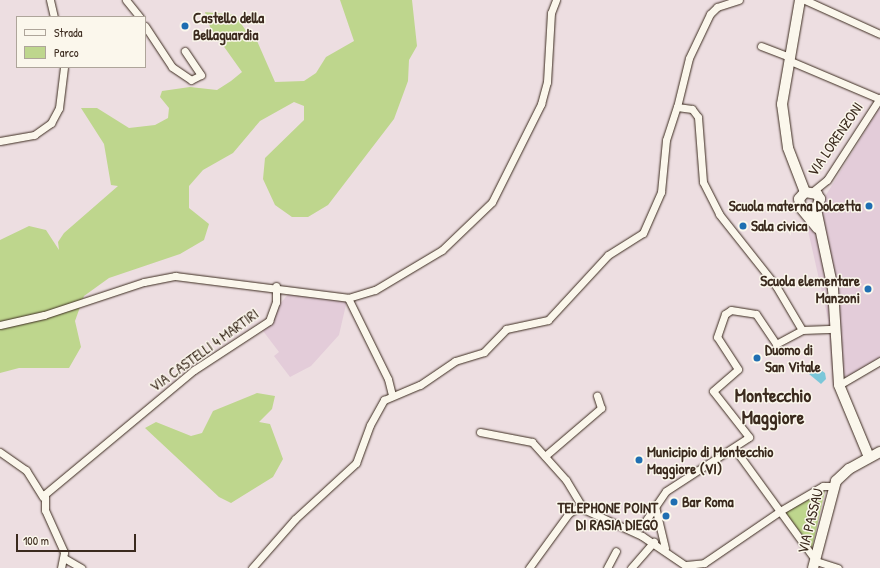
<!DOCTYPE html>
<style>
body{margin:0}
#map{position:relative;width:880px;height:568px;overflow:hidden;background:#eddee1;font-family:"Patrick Hand",sans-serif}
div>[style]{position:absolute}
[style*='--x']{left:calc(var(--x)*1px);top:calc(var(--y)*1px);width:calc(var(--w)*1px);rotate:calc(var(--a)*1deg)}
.built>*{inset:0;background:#e3ccd9}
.green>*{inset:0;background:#bed68d}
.water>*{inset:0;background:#7bc7d9}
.roads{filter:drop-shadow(0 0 1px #3b2a1e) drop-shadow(0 0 1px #3b2a1e)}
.street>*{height:7px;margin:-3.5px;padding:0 3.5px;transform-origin:3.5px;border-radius:3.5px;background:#fbf7ec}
.secondary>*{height:10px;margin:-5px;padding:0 5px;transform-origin:5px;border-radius:5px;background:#fbf7ec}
.dots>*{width:11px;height:11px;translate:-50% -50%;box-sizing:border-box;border:2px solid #fbf7ec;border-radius:50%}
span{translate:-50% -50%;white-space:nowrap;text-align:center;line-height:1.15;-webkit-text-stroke:3px #fbf7ec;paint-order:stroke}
.poi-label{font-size:15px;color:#3b2a1e;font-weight:700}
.left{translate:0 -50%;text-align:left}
.right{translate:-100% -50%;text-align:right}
.street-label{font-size:15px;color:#3b2a1e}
.district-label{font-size:19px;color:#3b2a1e;font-weight:700}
.legend{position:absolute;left:16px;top:16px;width:130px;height:52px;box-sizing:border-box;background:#fbf7ec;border:1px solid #aea59a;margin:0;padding:5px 7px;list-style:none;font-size:12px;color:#3b2a1e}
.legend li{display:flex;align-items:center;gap:8px;height:20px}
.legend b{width:20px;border:1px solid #aea59a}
.scale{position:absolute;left:16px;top:534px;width:120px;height:18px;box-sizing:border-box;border:2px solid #3b2a1e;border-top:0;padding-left:5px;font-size:12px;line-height:14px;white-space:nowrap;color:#3b2a1e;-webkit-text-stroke:3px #fbf7ec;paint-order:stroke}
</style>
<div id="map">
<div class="built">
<div style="clip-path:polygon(880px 107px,880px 357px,833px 385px,828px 319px,807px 226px)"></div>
<div style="clip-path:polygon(291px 291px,348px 296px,339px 335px,311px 366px,290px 377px,274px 356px,279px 352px,260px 327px)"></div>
</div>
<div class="green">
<div style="clip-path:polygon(340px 0,412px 0,417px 46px,409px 60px,408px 81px,394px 119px,328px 205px,308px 217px,292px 217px,275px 205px,263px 179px,265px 158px,304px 120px,304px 106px,294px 102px,260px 121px,233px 153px,203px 170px,189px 186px,189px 208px,209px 224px,204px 240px,180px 254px,109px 278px,84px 296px,75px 321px,81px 347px,69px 368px,19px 368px,0 373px,0 240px,29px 226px,46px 230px,59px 250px,58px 242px,64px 233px,118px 186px,111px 185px,104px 144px,81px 108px,97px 108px,129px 128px,155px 125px,168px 118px,169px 108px,160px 97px,162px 91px,190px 87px,217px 90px,231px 81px,242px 72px,210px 27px,205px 12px,235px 15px,249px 35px,254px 34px,275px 82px,304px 81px,316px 73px,326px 57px,354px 41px)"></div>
<div style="clip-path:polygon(257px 393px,275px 396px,272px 409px,259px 422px,270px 424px,283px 459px,273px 477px,231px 503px,219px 497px,145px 428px,156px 422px,191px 436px,202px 433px,213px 411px)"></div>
<div style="clip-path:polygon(825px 491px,812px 548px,785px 512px)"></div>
</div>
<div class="water">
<div style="clip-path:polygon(818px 368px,825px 373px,826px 379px,821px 384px,809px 374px)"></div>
</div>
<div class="roads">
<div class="street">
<div style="--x:50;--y:0;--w:17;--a:77"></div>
<div style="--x:126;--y:0;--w:22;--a:51"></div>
<div style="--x:805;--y:0;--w:82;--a:24.4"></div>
<div style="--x:145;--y:26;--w:49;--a:56.6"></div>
<div style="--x:172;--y:67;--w:23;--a:34"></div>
<div style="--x:191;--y:80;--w:11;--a:-27"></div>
<div style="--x:201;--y:75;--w:29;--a:-124"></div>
<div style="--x:761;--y:46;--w:30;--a:21"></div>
<div style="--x:788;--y:60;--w:100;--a:23"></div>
<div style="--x:677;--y:107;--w:50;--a:-76.2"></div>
<div style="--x:689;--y:58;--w:49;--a:-64.5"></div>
<div style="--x:710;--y:14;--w:10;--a:-45"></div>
<div style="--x:717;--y:7;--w:23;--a:-18"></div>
<div style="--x:0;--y:141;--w:35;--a:-10"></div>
<div style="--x:34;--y:135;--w:21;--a:-35"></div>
<div style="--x:51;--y:123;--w:17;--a:-62"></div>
<div style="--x:59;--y:108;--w:41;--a:-83"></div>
<div style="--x:812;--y:192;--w:19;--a:-39"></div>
<div style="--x:827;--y:180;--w:98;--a:-57.1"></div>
<div style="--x:348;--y:298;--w:90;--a:63.7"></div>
<div style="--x:388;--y:379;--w:16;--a:76"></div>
<div style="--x:0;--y:325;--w:45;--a:-12.8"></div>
<div style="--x:44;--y:315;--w:105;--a:-18.3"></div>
<div style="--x:144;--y:282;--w:32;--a:-11"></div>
<div style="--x:175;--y:276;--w:174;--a:7.2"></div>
<div style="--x:348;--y:298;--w:28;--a:-17"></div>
<div style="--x:375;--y:290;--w:78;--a:-30.8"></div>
<div style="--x:442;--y:250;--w:69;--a:-43.8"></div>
<div style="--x:492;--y:202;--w:110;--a:-63.4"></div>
<div style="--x:541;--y:104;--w:23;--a:-75"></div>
<div style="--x:547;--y:82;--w:69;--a:-86.7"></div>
<div style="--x:551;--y:13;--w:14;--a:-69"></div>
<div style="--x:802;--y:330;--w:33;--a:-2"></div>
<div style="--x:839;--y:385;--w:48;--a:-30.3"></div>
<div style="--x:480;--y:432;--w:53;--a:10.9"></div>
<div style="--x:532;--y:442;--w:51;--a:48.2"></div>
<div style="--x:566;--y:480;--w:33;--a:59"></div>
<div style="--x:734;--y:448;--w:140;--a:54"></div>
<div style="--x:816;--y:561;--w:23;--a:18"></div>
<div style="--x:0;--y:452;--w:32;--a:35"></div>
<div style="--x:26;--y:470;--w:32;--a:58"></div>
<div style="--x:545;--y:456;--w:74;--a:-40.6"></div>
<div style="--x:601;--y:408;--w:13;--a:-108"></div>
<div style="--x:655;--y:506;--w:43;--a:76.6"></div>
<div style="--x:626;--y:528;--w:16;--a:-7"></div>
<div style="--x:642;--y:526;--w:42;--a:-55.6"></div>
<div style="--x:666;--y:491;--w:99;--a:-33"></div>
<div style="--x:749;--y:437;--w:58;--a:-128"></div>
<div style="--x:713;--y:391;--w:33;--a:-41"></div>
<div style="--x:738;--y:369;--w:38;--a:-123"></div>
<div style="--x:717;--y:337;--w:24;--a:-71"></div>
<div style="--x:725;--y:314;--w:7;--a:-34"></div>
<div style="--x:731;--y:310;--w:25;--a:9"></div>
<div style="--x:756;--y:314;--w:36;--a:56"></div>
<div style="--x:776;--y:344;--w:30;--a:-28"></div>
<div style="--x:64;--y:558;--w:20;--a:30"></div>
<div style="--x:686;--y:565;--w:18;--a:-6"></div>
<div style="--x:704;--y:563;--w:92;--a:-34.4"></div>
<div style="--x:780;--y:511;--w:50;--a:-30.2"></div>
<div style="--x:823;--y:486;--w:11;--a:0"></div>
<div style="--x:61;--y:568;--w:16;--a:-79"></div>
<div style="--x:64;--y:552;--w:46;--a:-114.3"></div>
<div style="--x:45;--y:510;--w:16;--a:-90"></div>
<div style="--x:45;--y:494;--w:194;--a:-39.8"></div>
<div style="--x:194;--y:370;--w:90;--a:-33.2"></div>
<div style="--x:269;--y:321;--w:20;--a:-70"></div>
<div style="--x:276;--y:302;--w:16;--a:-90"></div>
<div style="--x:252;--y:568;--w:65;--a:-48.7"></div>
<div style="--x:295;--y:519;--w:83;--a:-42.6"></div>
<div style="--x:356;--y:463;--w:40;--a:-69.8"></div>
<div style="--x:370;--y:425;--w:29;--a:-61"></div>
<div style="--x:384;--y:400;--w:39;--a:-23"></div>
<div style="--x:420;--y:385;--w:42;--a:-34.4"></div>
<div style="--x:455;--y:361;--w:30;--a:-17"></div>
<div style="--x:484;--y:352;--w:32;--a:-46"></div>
<div style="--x:506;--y:329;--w:43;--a:-12.1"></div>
<div style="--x:548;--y:320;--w:88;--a:-47.3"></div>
<div style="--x:608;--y:255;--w:41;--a:-32.2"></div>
<div style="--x:643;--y:233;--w:45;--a:-66.3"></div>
<div style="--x:661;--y:192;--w:52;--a:-84.5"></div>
<div style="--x:666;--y:140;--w:35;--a:-72"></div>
<div style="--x:677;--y:107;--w:15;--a:8"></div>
<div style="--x:692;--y:109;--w:10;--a:53"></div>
<div style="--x:698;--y:117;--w:65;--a:85.6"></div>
<div style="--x:703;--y:182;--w:36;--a:63"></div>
<div style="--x:719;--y:214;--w:92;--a:51.6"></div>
<div style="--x:776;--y:286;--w:51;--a:59.4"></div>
<div style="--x:529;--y:568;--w:68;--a:-54"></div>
<div style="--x:569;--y:513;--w:12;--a:-31"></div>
<div style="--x:579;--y:507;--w:69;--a:24.7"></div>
<div style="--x:642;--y:536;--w:57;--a:34.2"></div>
<div style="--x:607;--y:568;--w:19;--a:-62"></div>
<div style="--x:631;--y:568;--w:35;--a:-49"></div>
</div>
<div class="secondary">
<div style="--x:800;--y:0;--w:106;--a:99.8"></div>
<div style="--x:782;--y:104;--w:44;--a:82.2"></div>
<div style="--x:788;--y:148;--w:47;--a:68.9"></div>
<div style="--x:816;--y:209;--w:82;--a:78"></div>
<div style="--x:833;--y:289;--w:96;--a:86.4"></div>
<div style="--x:839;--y:385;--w:78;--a:67.4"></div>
<div style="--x:804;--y:211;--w:12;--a:-9"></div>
<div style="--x:816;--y:209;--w:11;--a:-68"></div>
<div style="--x:820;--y:199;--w:6;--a:-121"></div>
<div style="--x:817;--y:194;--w:12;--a:-171"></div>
<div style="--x:805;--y:192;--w:9;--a:131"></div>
<div style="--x:799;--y:199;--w:9;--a:77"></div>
<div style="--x:801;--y:208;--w:26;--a:51"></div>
<div style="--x:813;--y:568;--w:90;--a:-75.2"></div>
<div style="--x:836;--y:481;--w:18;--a:-43"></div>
<div style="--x:849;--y:469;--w:35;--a:-29"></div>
</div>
</div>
<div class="dots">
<div style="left:185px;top:26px;background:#1f6fb2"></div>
<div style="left:869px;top:206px;background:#1f6fb2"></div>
<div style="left:743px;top:226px;background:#1f6fb2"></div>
<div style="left:868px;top:289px;background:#1f6fb2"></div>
<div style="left:757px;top:358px;background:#1f6fb2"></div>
<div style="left:639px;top:460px;background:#1f6fb2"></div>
<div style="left:674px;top:502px;background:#1f6fb2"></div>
<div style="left:666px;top:516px;background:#1f6fb2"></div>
</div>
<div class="poi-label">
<span class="left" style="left:193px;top:26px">Castello della<br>Bellaguardia</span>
<span class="right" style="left:861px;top:206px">Scuola materna Dolcetta</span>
<span class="left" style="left:751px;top:226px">Sala civica</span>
<span class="right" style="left:860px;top:289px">Scuola elementare<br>Manzoni</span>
<span class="left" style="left:765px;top:358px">Duomo di<br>San Vitale</span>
<span class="left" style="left:647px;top:460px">Municipio di Montecchio<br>Maggiore (VI)</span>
<span class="left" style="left:682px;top:502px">Bar Roma</span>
<span class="right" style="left:658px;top:516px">TELEPHONE POINT<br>DI RASIA DIEGO</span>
</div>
<div class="street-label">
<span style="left:835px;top:139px;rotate:-56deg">VIA LORENZONI</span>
<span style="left:204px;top:350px;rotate:-36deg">VIA CASTELLI 4 MARTIRI</span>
<span style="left:810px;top:521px;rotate:-76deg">VIA PASSAU</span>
</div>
<div class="district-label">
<span style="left:773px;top:407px">Montecchio<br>Maggiore</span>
</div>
<ul class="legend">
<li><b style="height:5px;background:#fbf7ec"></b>Strada</li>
<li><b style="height:11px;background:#bed68d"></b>Parco</li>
</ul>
<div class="scale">100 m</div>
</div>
